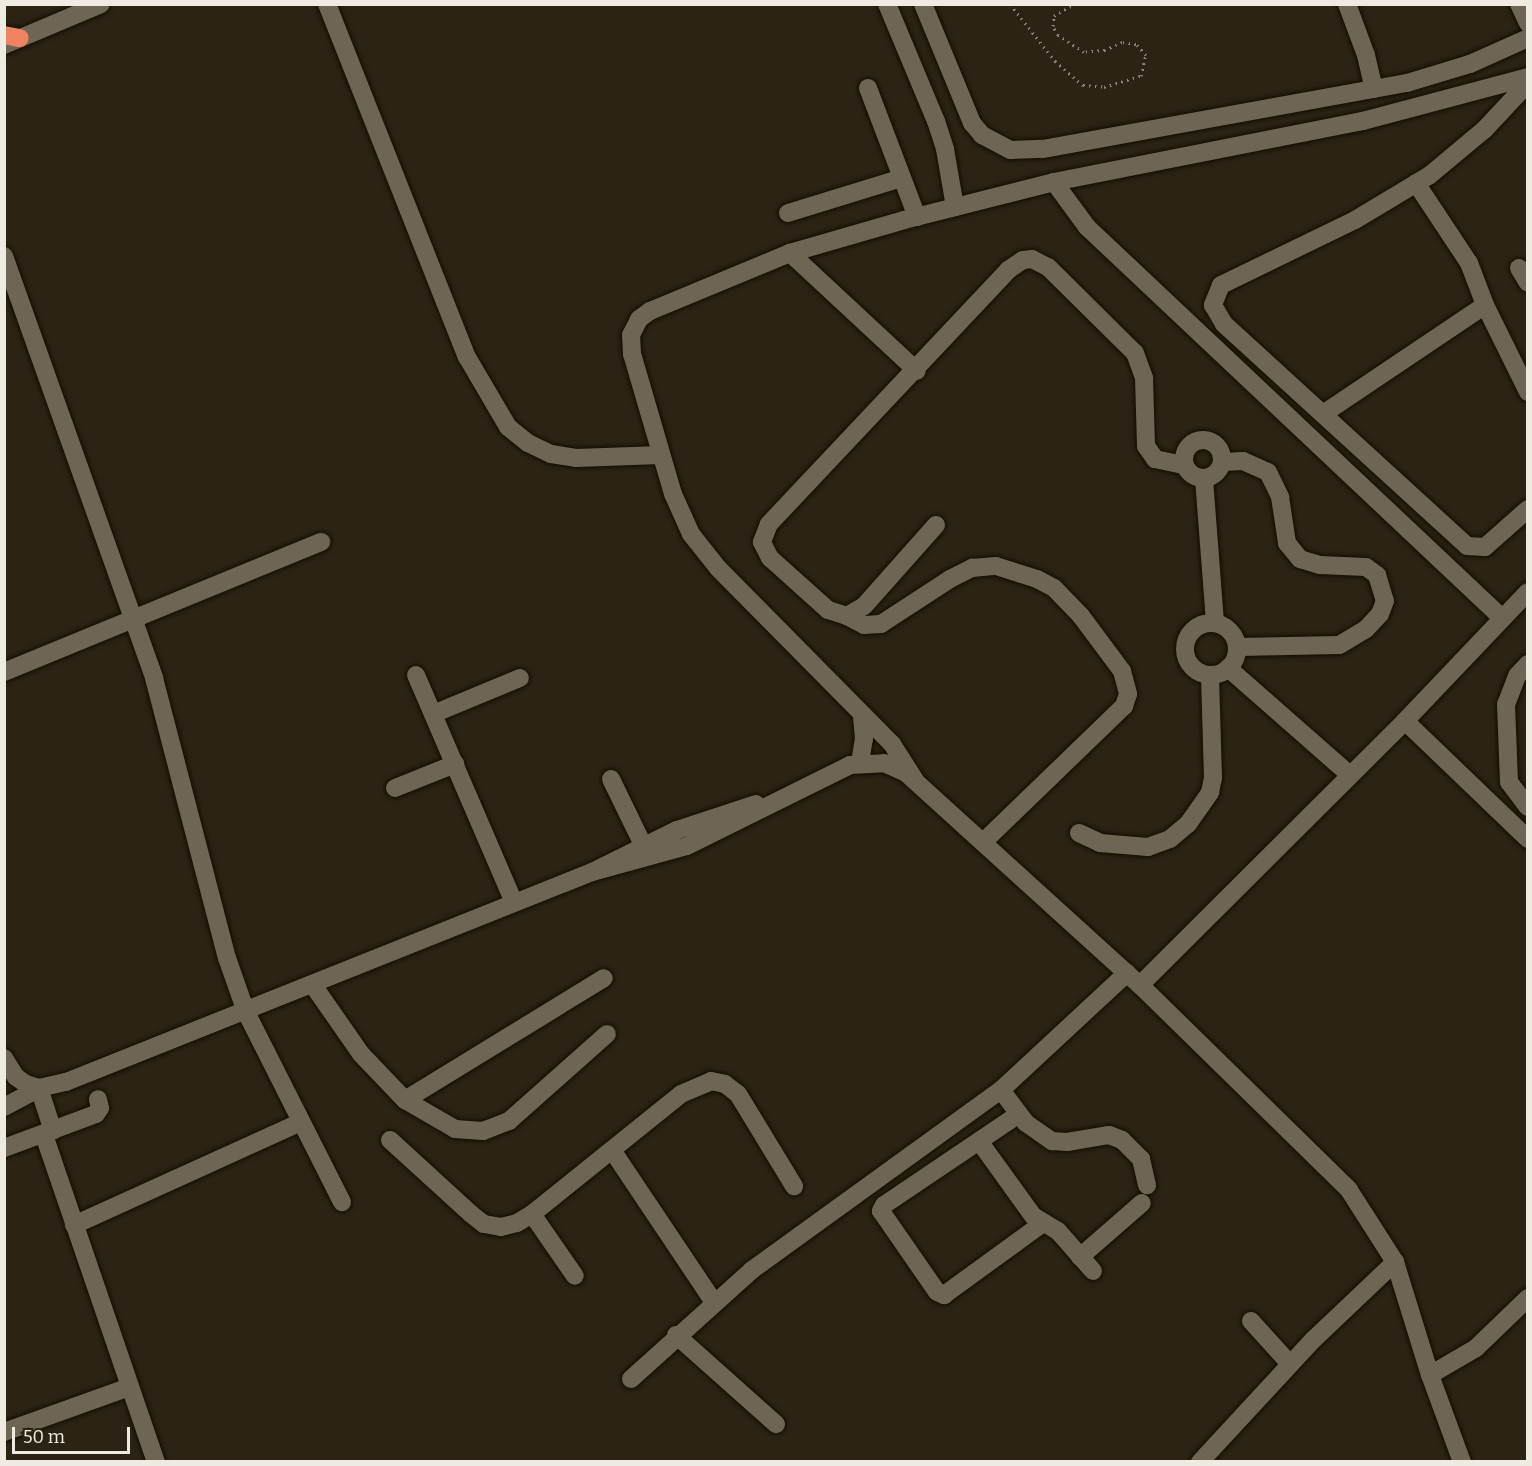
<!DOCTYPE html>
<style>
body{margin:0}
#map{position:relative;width:1532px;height:1466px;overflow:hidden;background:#2b2414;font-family:Bitter,serif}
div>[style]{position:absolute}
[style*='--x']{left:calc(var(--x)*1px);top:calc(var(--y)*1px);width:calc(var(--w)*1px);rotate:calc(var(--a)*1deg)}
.path>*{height:3px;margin-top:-1.5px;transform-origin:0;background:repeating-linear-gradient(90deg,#8b8679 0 1.5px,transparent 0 6px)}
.roads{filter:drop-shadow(0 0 2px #130d01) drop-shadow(0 0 2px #130d01)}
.minor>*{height:18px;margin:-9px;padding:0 9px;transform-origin:9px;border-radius:9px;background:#6e6654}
.minor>.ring{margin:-9px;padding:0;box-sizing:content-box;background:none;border:18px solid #6e6654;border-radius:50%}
.highway>*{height:18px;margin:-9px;padding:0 9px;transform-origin:9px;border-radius:9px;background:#ef825f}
span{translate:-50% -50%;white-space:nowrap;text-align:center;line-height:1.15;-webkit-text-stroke:4.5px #2b2414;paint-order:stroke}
.frame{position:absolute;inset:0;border:6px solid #efebe1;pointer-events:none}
.scale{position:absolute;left:12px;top:1427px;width:118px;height:27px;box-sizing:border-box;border:3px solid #efebe1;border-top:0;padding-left:8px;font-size:18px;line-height:21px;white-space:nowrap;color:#efebe1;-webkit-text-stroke:4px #2b2414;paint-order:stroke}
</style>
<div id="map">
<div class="path">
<div style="--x:1010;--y:4;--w:73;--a:51.7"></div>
<div style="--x:1055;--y:61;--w:37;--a:41"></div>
<div style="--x:1083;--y:85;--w:21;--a:5"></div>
<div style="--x:1104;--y:87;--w:39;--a:-17"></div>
<div style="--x:1141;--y:76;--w:22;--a:-77"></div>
<div style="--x:1146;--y:55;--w:15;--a:-132"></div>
<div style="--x:1136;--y:44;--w:14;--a:-172"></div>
<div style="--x:1122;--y:42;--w:19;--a:155"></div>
<div style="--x:1105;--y:50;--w:21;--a:175"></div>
<div style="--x:1084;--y:52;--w:31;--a:-147"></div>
<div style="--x:1058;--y:35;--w:10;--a:-119"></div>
<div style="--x:1053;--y:26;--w:10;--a:-84"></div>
<div style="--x:1054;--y:16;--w:23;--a:-31"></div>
</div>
<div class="roads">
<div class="minor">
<div style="--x:327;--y:4;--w:380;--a:68.4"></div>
<div style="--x:467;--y:357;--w:81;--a:59.6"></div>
<div style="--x:508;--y:427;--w:26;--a:39"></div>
<div style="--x:528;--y:443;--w:25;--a:26"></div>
<div style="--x:551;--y:454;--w:25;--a:9"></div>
<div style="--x:576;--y:458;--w:85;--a:-2"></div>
<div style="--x:887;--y:4;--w:127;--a:67.3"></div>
<div style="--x:936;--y:121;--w:29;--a:72"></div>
<div style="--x:945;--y:149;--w:59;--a:80.2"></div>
<div style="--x:923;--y:4;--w:129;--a:67.6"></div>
<div style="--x:972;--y:123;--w:16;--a:50"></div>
<div style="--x:982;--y:135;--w:32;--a:28"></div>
<div style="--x:1010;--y:150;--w:33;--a:-2"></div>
<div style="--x:1043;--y:149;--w:370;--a:-10.3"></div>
<div style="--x:1407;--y:83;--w:66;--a:-16.8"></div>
<div style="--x:1470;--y:64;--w:64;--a:-24.1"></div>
<div style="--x:1347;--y:4;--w:54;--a:69.6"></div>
<div style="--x:1366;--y:55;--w:35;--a:77"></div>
<div style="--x:1519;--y:4;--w:21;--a:65"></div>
<div style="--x:4;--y:45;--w:105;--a:-22.9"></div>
<div style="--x:1528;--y:83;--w:63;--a:133.1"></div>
<div style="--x:1485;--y:129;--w:72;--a:140.1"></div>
<div style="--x:1430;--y:175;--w:87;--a:149"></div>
<div style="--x:1355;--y:220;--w:149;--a:154.1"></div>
<div style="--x:1221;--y:285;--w:22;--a:112"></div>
<div style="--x:1213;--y:305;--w:22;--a:60"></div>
<div style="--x:1224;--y:324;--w:329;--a:42.4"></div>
<div style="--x:1467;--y:546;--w:18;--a:3"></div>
<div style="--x:1485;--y:547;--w:57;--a:-41.5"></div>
<div style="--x:868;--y:88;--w:138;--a:69.2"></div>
<div style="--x:1054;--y:182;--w:56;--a:53.7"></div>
<div style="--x:1087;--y:227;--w:570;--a:43.29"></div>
<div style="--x:1416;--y:183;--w:96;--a:56.5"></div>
<div style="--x:1469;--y:263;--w:45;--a:69.1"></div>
<div style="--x:1485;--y:305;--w:97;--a:63.7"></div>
<div style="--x:788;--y:213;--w:119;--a:-17.1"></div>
<div style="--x:790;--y:253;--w:173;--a:42.9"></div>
<div style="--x:4;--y:256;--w:448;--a:70.4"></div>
<div style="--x:154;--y:678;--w:289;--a:75.4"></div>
<div style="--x:227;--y:958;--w:57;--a:70.6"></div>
<div style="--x:246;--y:1012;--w:213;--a:63.2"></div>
<div style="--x:1519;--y:268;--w:17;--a:59"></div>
<div style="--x:1323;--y:414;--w:195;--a:-33.9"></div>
<div class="ring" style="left:1184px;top:440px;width:20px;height:20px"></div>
<div style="--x:1223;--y:462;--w:20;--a:-3"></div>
<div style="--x:1243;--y:461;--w:27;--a:24"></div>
<div style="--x:1268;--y:472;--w:28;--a:64"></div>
<div style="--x:1280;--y:497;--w:47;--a:81.3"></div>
<div style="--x:1287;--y:543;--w:21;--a:51"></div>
<div style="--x:1300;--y:559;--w:21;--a:17"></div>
<div style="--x:1320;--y:565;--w:46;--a:2.5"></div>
<div style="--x:1366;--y:567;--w:14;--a:36"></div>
<div style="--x:1377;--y:575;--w:27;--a:73"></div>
<div style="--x:1385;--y:601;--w:14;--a:111"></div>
<div style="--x:1380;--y:614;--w:21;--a:133"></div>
<div style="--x:1366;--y:629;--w:31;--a:149"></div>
<div style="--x:1339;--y:645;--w:102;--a:178.9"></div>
<div style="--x:1204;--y:479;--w:144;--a:85.6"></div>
<div style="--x:936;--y:525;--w:108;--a:131.6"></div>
<div style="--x:864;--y:606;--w:20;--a:150"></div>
<div style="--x:847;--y:616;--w:20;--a:-162"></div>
<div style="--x:828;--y:610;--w:78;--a:-138.1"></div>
<div style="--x:770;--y:558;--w:18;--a:-117"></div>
<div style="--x:762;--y:542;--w:19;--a:-69"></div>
<div style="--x:769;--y:524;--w:349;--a:-46.7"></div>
<div style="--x:1008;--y:270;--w:18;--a:-34"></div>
<div style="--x:1023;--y:260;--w:9;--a:-6"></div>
<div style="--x:1032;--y:259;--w:18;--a:27"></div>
<div style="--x:1048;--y:267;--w:122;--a:44.7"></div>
<div style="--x:1135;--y:353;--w:27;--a:70"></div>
<div style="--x:1144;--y:378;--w:68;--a:88.3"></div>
<div style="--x:1146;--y:446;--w:16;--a:55"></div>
<div style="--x:1155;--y:459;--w:30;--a:12"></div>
<div style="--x:847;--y:616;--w:19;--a:28"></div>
<div style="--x:864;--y:625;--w:17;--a:-3"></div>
<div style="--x:881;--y:624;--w:82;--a:-33.1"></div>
<div style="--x:950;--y:579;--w:25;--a:-27"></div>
<div style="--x:972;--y:568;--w:24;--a:-5"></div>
<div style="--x:996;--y:566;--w:43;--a:17.6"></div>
<div style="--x:1037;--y:579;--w:19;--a:28"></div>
<div style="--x:1054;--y:588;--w:39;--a:46"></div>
<div style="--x:1081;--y:616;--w:69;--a:53.3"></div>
<div style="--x:1122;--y:671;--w:24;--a:75"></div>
<div style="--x:1128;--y:694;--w:13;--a:108"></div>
<div style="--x:1124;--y:706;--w:196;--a:136"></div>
<div class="ring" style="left:1185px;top:623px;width:34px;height:34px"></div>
<div style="--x:1528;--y:664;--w:16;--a:133"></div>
<div style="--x:1517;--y:676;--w:30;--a:111"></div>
<div style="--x:1506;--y:704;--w:78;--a:87.8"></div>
<div style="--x:1509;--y:782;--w:31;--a:53"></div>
<div style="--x:1228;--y:668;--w:162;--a:41.3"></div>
<div style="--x:4;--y:672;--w:343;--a:-22.3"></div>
<div style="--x:416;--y:675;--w:248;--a:66.7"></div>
<div style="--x:433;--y:714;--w:94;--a:-22.5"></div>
<div style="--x:1405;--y:721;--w:170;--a:43.8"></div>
<div style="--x:860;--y:763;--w:24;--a:-81"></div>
<div style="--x:864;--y:739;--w:24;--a:-95"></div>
<div style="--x:611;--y:779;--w:73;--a:64.1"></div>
<div style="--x:915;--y:780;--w:43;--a:-122.6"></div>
<div style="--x:892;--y:744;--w:247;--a:-134.7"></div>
<div style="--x:718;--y:568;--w:43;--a:-128.5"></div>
<div style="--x:691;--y:534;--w:44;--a:-114.2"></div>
<div style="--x:673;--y:494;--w:146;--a:-106.3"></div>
<div style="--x:632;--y:354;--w:19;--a:-93"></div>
<div style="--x:631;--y:335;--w:18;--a:-63"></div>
<div style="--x:639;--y:319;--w:14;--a:-36"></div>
<div style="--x:650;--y:311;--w:152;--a:-22.5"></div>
<div style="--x:790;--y:253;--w:119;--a:-16.1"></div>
<div style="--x:904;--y:220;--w:155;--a:-14.2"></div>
<div style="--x:1054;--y:182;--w:315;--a:-11.2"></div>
<div style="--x:1363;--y:121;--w:171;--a:-14.9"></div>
<div style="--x:395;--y:788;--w:65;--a:-21.8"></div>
<div style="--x:1079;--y:833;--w:23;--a:25"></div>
<div style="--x:1100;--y:843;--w:48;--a:4.8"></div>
<div style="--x:1148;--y:847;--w:23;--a:-20"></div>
<div style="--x:1170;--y:839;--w:23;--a:-40"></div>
<div style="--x:1188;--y:824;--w:39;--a:-55"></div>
<div style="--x:1210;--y:792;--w:14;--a:-78"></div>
<div style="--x:1213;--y:778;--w:103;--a:-91.7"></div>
<div style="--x:592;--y:872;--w:98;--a:-15.3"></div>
<div style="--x:687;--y:846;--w:182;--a:-26.4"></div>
<div style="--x:850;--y:765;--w:34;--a:-3"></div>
<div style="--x:884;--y:763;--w:24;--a:24"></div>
<div style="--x:906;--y:773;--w:316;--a:42.2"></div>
<div style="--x:1140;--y:985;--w:293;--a:44.4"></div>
<div style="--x:1349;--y:1190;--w:85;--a:57.4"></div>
<div style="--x:1395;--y:1262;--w:118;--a:72.8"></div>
<div style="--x:1430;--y:1375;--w:93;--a:69.8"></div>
<div style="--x:313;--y:985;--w:84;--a:55.2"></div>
<div style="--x:361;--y:1054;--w:64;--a:46.3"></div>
<div style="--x:405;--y:1100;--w:58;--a:30.1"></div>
<div style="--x:455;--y:1129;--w:28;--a:4"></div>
<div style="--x:483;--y:1131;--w:28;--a:-21"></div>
<div style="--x:509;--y:1121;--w:131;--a:-41.6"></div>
<div style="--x:1140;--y:985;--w:374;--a:-44.9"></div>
<div style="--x:1405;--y:721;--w:178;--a:-46.4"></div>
<div style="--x:4;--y:1058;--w:22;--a:58"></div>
<div style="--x:16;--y:1077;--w:12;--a:35"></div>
<div style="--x:26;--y:1084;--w:14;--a:17"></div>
<div style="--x:39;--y:1088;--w:28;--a:-13"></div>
<div style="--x:66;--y:1082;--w:566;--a:-21.76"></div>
<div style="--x:592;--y:872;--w:95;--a:-26.3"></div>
<div style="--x:677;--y:830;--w:83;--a:-18.2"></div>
<div style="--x:1001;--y:1090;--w:41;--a:52.9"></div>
<div style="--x:1026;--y:1123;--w:32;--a:35"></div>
<div style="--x:1052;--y:1141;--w:15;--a:4"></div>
<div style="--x:1067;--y:1142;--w:43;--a:-9.5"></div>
<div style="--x:1109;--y:1135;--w:14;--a:21"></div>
<div style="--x:1122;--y:1140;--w:27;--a:45"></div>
<div style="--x:1141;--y:1159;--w:27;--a:77"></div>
<div style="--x:405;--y:1100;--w:233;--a:-31.5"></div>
<div style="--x:4;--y:1107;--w:40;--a:-28"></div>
<div style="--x:39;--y:1088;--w:45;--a:72"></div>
<div style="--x:1019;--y:1114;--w:163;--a:146"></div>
<div style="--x:884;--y:1205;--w:7;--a:117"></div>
<div style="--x:881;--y:1211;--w:98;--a:55.3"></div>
<div style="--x:937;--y:1292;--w:8;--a:23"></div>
<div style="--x:944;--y:1295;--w:122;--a:-36"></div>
<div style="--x:44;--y:1135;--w:346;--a:71.1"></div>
<div style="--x:390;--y:1140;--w:110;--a:42.4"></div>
<div style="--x:471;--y:1214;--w:16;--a:38"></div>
<div style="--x:484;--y:1224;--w:17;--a:10"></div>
<div style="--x:501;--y:1227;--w:16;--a:-14"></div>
<div style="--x:517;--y:1223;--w:17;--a:-31"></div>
<div style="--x:532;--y:1214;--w:191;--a:-38.8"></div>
<div style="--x:681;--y:1094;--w:33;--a:-23"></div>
<div style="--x:711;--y:1081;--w:14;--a:12"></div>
<div style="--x:725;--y:1084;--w:16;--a:38"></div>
<div style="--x:738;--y:1094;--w:108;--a:58.7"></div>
<div style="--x:979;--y:1141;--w:92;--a:54.2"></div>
<div style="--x:1033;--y:1216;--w:29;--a:31"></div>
<div style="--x:1058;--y:1231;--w:53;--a:48.8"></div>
<div style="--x:4;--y:1148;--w:98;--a:-20.3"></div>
<div style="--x:96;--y:1114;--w:7;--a:-56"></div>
<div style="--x:100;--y:1108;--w:9;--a:-103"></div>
<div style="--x:612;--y:1150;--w:182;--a:56.2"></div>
<div style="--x:532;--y:1214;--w:75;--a:55.3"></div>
<div style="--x:74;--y:1225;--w:249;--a:-24.4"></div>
<div style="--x:1080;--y:1257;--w:82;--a:-41.1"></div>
<div style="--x:1251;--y:1321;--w:58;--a:47.8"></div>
<div style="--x:676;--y:1335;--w:134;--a:41.7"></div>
<div style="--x:1430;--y:1375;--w:53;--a:-30.4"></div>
<div style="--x:1476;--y:1348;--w:72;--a:-43.9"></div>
<div style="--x:631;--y:1379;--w:163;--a:-42"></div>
<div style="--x:752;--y:1270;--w:307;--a:-35.9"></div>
<div style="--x:1001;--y:1090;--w:172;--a:-42.9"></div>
<div style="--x:4;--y:1432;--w:134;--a:-19.7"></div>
<div style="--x:1200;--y:1462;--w:168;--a:-47.2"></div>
<div style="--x:1314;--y:1339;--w:112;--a:-43.5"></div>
</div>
<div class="highway">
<div style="--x:4;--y:35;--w:16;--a:11"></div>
</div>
</div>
<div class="frame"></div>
<div class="scale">50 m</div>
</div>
